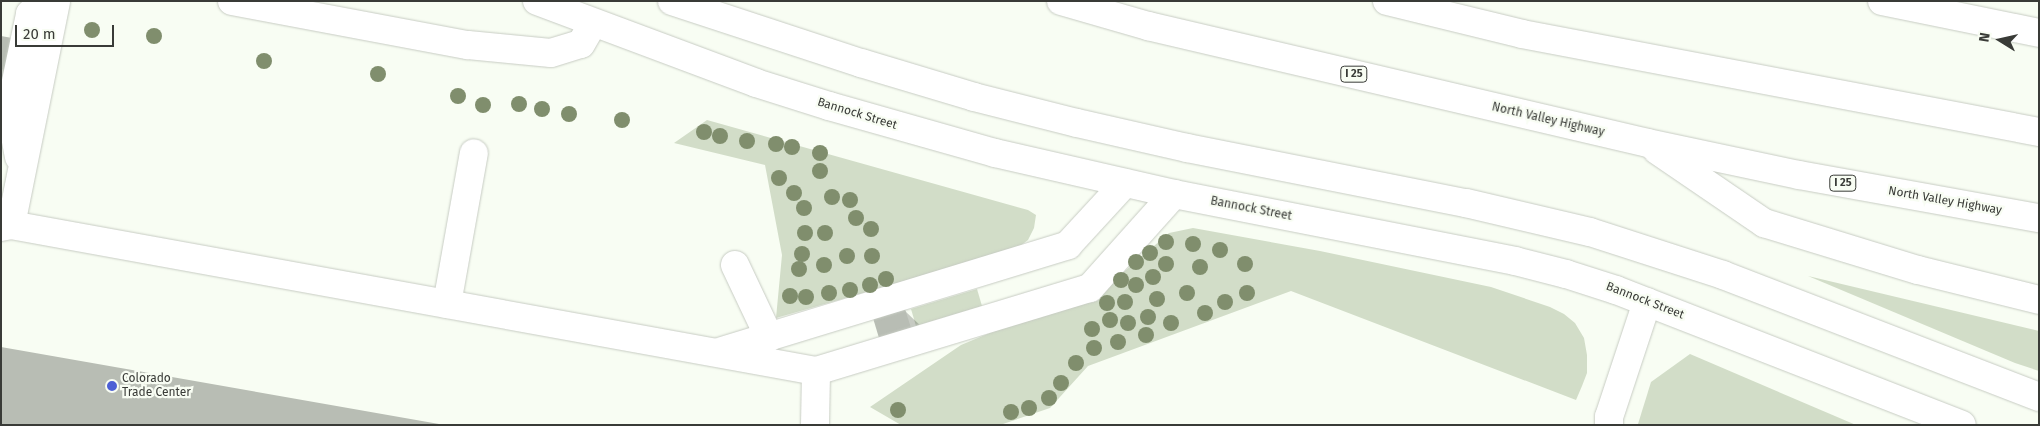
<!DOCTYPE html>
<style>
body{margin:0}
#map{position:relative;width:2040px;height:426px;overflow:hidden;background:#f8fdf3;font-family:"Fira Sans",sans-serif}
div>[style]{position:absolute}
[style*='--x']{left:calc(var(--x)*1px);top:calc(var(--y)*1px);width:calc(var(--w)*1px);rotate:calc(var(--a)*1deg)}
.green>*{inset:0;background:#d2ddc8}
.shadow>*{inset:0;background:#0003}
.building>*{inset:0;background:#b8bdb4}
.roads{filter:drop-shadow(0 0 1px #c7ccc3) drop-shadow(0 0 1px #c7ccc3)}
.minor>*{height:28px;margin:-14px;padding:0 14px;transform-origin:14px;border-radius:14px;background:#fff}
.highway>*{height:28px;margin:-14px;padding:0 14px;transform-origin:14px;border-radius:14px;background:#fff}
.trees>*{width:16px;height:16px;margin:-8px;border-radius:50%;background:#808e6d}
.dots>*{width:14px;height:14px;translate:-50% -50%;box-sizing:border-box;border:2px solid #f8fdf3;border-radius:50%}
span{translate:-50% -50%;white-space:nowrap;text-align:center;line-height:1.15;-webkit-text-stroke:4.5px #f8fdf3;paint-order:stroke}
.shield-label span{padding:1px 4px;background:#f8fdf3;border:1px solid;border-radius:4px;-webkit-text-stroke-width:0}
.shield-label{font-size:11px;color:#393b37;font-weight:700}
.street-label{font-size:12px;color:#393b37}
.poi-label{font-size:12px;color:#393b37}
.left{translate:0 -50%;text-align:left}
.frame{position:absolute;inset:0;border:2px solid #393b37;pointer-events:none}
.north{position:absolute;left:1975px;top:15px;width:50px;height:50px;-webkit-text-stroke:4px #f8fdf3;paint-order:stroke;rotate:280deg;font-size:14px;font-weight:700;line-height:20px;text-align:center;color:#393b37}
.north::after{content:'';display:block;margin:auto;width:18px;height:22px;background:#393b37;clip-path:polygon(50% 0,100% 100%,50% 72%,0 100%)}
.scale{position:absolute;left:15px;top:25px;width:99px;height:22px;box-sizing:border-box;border:2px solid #393b37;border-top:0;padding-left:6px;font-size:15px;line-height:18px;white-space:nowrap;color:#393b37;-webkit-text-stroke:4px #f8fdf3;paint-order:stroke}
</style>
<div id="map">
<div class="green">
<div style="clip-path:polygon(707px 120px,1028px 210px,1036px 215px,1034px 228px,1028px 240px,1016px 249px,776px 318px,782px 255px,765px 165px,674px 143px)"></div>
<div style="clip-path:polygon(1193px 228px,1320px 251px,1491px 287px,1550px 307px,1564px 314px,1575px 323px,1584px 338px,1587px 355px,1587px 373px,1582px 386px,1576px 400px,1291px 291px,1088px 366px,1050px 408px,1000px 425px,901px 425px,870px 407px,961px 345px,997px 330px,1096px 296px,1169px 233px)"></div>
<div style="clip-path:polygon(1808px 276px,2039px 331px,2039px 371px,2015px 363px)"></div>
<div style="clip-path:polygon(977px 289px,982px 306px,916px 326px,911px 309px)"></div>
<div style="clip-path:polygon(1690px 354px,1856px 425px,1638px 424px,1651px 382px)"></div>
</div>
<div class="shadow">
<div style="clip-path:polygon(1px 37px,11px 86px,1px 76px)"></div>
<div style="clip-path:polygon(905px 311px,924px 329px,898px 356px)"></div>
</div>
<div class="building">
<div style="clip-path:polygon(1px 36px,12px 38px,6px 70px,1px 69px)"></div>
<div style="clip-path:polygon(905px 309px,911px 328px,879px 338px,873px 318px)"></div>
<div style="clip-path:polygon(1px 347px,439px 424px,438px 425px,1px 425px)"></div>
</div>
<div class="roads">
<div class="minor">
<div style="--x:232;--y:1;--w:240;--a:10.6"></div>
<div style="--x:468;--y:45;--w:83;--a:5.5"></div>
<div style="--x:551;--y:53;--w:31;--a:-17"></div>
<div style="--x:581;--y:44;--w:24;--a:-60"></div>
<div style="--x:537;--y:1;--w:234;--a:20.5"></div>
<div style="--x:756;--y:83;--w:77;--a:17.5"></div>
<div style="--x:829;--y:106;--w:173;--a:15.8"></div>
<div style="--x:995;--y:153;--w:184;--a:12.9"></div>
<div style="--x:1174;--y:194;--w:348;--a:11.1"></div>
<div style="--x:1515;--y:261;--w:53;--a:14.3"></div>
<div style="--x:1566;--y:274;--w:52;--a:17.7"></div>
<div style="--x:1616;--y:290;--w:371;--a:21.3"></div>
<div style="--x:19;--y:157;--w:48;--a:-100.8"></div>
<div style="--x:10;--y:110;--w:98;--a:-78.2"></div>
<div style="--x:30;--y:14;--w:18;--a:-45"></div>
<div style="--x:11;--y:225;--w:228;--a:-78.6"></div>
<div style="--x:1;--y:227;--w:10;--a:-11"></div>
<div style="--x:11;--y:225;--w:818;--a:10.28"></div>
<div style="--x:816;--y:371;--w:286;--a:-16.9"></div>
<div style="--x:1090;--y:288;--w:126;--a:-48.2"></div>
<div style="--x:735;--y:265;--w:80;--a:64.7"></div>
<div style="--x:447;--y:304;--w:153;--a:-79.9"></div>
<div style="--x:722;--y:351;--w:362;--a:-17"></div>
<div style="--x:1068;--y:245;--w:84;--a:-47.4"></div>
<div style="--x:815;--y:425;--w:54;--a:-88.9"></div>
<div style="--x:1609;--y:425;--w:8;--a:-90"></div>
<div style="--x:1609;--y:417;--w:121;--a:-71.7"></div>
</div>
<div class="highway">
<div style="--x:672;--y:1;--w:199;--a:18.2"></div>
<div style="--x:861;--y:63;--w:118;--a:16.7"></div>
<div style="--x:974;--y:97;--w:106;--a:14.2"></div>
<div style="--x:1077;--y:123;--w:113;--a:12.8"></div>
<div style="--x:1187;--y:148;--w:284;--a:11.2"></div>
<div style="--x:1466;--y:203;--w:127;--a:13.2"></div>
<div style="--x:1590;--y:232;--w:140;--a:17.9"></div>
<div style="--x:1723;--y:275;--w:339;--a:21.1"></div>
<div style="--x:1061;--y:1;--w:91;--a:16"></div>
<div style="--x:1148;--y:26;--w:514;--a:13.17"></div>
<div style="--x:1648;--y:143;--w:154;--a:12"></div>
<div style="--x:1799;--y:175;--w:244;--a:10.2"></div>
<div style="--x:1387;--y:1;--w:139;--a:13.7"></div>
<div style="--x:1522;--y:34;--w:526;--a:10.73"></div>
<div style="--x:1882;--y:1;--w:160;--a:11.5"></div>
<div style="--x:1657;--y:150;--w:130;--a:34.3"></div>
<div style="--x:1764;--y:223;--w:161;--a:17"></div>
<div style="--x:1918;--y:270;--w:125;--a:13.9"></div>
</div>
</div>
<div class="trees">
<div style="left:92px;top:30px"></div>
<div style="left:154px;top:36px"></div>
<div style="left:264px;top:61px"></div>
<div style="left:378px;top:74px"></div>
<div style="left:458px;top:96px"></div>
<div style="left:519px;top:104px"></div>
<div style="left:483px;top:105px"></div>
<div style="left:542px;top:109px"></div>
<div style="left:569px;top:114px"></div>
<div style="left:622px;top:120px"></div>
<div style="left:704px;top:132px"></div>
<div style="left:720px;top:136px"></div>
<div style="left:747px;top:141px"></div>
<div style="left:776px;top:144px"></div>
<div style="left:792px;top:147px"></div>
<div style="left:820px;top:153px"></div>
<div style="left:820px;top:171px"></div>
<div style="left:779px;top:178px"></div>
<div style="left:794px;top:193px"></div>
<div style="left:832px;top:197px"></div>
<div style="left:850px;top:200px"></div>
<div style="left:804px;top:208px"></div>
<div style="left:856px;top:218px"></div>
<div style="left:871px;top:229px"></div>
<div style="left:805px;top:233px"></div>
<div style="left:825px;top:233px"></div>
<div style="left:1166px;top:242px"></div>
<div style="left:1193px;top:244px"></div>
<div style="left:1220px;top:250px"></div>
<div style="left:1150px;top:253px"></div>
<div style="left:802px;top:254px"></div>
<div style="left:847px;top:256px"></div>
<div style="left:872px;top:256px"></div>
<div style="left:1136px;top:262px"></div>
<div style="left:1166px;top:264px"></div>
<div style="left:1245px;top:264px"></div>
<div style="left:824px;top:265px"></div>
<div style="left:1200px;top:267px"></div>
<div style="left:799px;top:269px"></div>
<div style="left:1153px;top:277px"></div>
<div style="left:886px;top:279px"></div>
<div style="left:1121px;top:280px"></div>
<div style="left:870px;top:285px"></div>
<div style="left:1136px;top:285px"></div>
<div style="left:850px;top:290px"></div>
<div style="left:829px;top:293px"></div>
<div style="left:1187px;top:293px"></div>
<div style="left:1247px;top:293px"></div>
<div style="left:790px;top:296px"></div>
<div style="left:806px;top:297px"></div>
<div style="left:1157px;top:299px"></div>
<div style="left:1125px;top:302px"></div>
<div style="left:1225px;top:302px"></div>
<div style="left:1107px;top:303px"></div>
<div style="left:1205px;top:313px"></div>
<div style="left:1148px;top:317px"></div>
<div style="left:1110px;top:320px"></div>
<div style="left:1128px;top:323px"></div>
<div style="left:1171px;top:323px"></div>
<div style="left:1092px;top:329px"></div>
<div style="left:1146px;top:335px"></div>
<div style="left:1118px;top:342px"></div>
<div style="left:1094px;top:348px"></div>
<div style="left:1076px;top:363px"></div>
<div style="left:1061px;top:383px"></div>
<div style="left:1049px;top:398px"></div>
<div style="left:1029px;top:408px"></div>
<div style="left:898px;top:410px"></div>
<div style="left:1011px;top:412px"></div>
</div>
<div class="dots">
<div style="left:112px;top:386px;background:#4d60d5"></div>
</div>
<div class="shield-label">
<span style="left:1354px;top:74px">I 25</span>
<span style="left:1843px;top:183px">I 25</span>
</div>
<div class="street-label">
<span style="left:857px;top:114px;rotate:17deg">Bannock Street</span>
<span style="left:1548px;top:120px;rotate:13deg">North Valley Highway</span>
<span style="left:1945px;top:201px;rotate:10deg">North Valley Highway</span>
<span style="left:1251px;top:209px;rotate:11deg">Bannock Street</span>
<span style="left:1645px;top:301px;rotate:21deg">Bannock Street</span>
</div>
<div class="poi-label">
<span class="left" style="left:122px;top:386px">Colorado<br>Trade Center</span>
</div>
<div class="frame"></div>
<div class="north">N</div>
<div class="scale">20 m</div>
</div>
